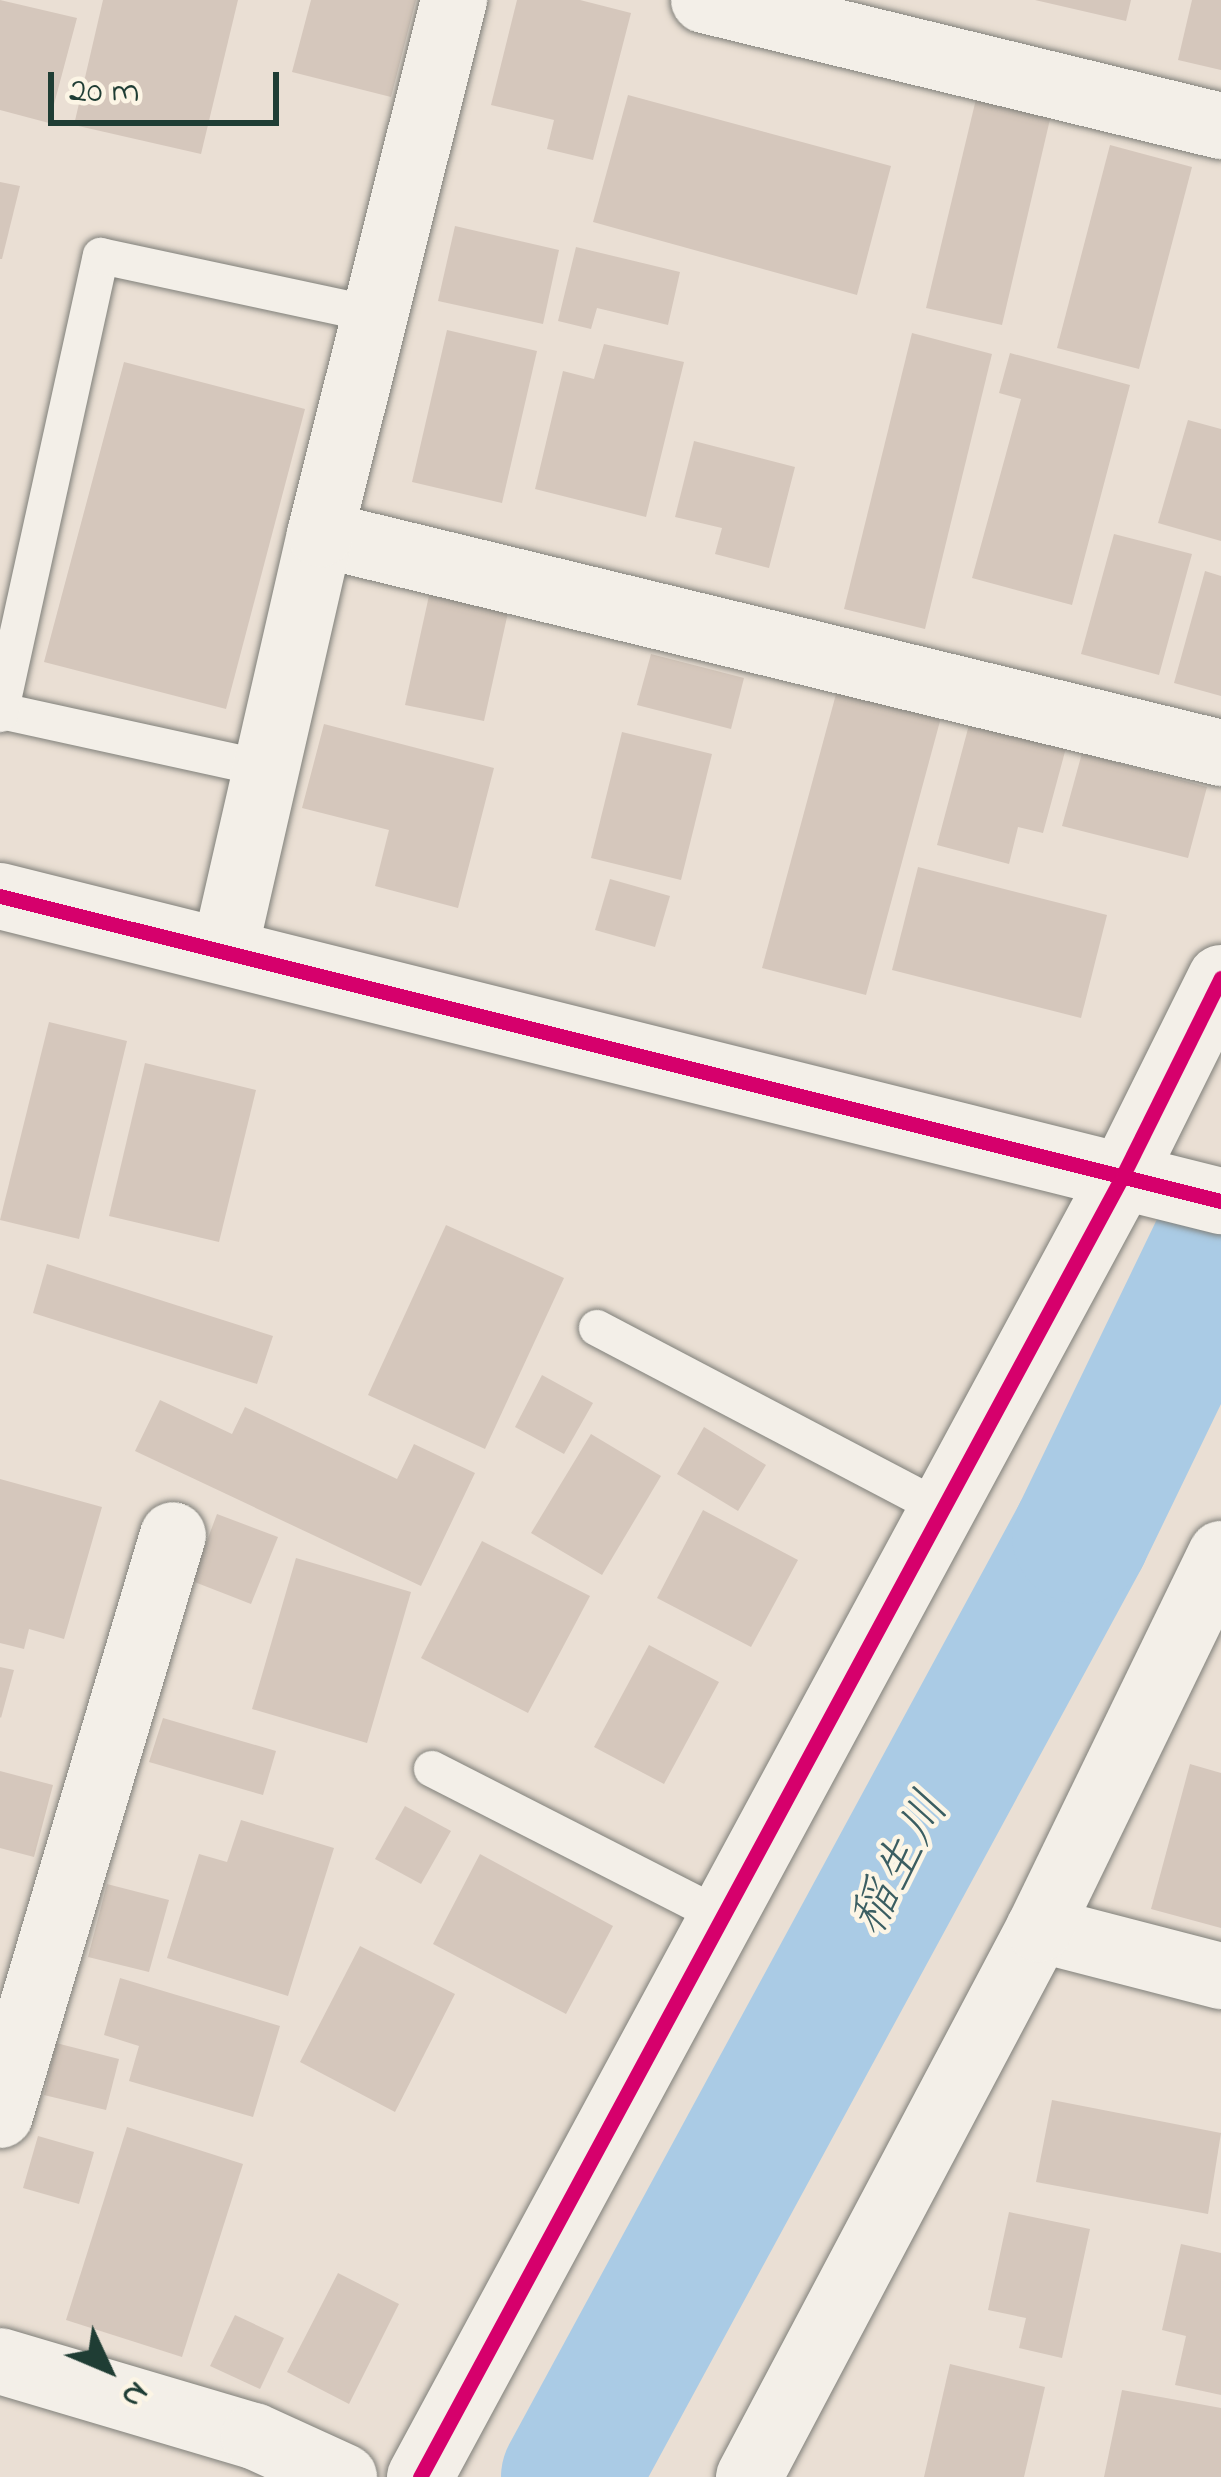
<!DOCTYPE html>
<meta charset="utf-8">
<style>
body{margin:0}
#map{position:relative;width:1221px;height:2477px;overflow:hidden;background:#eadfd4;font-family:"Indie Flower","Klee One",sans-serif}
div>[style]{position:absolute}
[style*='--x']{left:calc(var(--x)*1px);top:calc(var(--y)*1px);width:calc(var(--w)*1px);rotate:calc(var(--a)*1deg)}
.river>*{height:138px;margin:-69px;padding:0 69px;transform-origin:69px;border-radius:69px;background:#aacbe5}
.building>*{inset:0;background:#d5c7bc}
.roads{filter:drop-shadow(0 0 3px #80807a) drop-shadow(0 0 3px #80807a)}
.lane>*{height:36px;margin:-18px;padding:0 18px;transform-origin:18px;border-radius:18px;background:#f3efe8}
.street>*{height:66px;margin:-33px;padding:0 33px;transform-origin:33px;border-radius:33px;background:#f3efe8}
.secondary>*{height:66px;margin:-33px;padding:0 33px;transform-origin:33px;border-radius:33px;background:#f3efe8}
.cycleway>*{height:15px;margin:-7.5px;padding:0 7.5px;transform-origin:7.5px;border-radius:7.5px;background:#d6006c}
span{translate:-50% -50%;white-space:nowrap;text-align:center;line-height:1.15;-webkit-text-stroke:9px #fcf5e5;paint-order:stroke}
.water-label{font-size:51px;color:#3b5e62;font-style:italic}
.north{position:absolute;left:48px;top:2309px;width:120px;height:120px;-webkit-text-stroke:9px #fcf5e5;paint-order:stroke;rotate:134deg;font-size:33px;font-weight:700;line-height:48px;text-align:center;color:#1f3d34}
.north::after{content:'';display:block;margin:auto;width:42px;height:54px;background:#1f3d34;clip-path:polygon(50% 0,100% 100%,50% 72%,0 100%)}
.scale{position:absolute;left:48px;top:72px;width:231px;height:54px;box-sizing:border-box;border:6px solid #1f3d34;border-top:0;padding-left:15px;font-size:36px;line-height:42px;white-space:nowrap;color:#1f3d34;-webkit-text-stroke:9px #fcf5e5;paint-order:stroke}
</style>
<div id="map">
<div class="river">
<div style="--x:570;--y:2477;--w:1072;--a:-61.52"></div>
<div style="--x:1081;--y:1535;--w:322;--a:-64.2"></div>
</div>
<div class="building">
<div style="clip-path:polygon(0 0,77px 18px,49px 123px,0 110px)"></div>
<div style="clip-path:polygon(103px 0,238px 0,201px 154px,74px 125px)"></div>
<div style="clip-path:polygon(311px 0,416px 0,391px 97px,292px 72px)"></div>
<div style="clip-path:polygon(517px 0,580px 0,631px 13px,593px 160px,547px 149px,554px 120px,491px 105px)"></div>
<div style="clip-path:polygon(1035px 0,1131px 0,1126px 21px)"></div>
<div style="clip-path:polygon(1192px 0,1221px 0,1221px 70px,1178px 60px)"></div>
<div style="clip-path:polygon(628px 95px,891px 166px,857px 295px,593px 222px)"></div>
<div style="clip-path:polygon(976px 99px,1051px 115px,1002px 325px,926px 308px)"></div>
<div style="clip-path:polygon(1110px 145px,1192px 167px,1139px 369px,1057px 348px)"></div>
<div style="clip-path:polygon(0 182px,20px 186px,2px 259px,0 259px)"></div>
<div style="clip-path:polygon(455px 226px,559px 250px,543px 324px,438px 301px)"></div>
<div style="clip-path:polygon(576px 247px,680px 272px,668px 325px,597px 308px,591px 329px,558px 321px)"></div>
<div style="clip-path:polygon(447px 330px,537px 351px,502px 503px,412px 482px)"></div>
<div style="clip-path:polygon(912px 333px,992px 354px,925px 629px,844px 609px)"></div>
<div style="clip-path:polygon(604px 344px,684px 362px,646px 517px,535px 489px,563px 371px,594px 379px)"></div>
<div style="clip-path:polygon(1010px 353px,1130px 385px,1072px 605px,972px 578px,1021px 399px,999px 393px)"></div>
<div style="clip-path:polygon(124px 362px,305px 409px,226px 709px,44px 662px)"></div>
<div style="clip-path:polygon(1188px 420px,1221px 429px,1221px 541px,1158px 523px)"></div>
<div style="clip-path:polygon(694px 441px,795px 467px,769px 568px,715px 554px,722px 528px,675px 517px)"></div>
<div style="clip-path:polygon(1114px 534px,1192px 554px,1159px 675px,1081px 654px)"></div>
<div style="clip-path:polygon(1205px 571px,1221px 576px,1221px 696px,1174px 683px)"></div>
<div style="clip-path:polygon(432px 582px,511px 599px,484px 721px,405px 705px)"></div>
<div style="clip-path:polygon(651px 654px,744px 678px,731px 729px,637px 705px)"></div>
<div style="clip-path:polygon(839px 683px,943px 710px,866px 995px,762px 968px)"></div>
<div style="clip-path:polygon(970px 721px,1066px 748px,1043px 833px,1018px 827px,1009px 864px,937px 845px)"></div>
<div style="clip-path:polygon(324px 724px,494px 768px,458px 908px,375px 886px,389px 830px,302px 808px)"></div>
<div style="clip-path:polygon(622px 732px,712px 754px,681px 880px,591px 858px)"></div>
<div style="clip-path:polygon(1082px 753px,1207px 787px,1188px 858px,1062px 826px)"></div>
<div style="clip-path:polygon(918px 867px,1107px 915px,1081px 1018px,892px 970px)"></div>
<div style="clip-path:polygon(610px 879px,670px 896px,655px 947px,595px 930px)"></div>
<div style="clip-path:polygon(49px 1022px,127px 1041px,79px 1239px,0 1220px)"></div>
<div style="clip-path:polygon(145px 1063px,256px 1090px,219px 1242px,109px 1216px)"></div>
<div style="clip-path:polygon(446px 1225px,564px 1278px,485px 1449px,368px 1395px)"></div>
<div style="clip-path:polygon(47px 1264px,273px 1336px,257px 1384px,33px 1313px)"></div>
<div style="clip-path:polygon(542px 1375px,593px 1403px,564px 1454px,515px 1427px)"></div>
<div style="clip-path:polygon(160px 1400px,232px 1434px,245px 1407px,397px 1479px,414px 1444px,475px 1473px,421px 1586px,135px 1451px)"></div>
<div style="clip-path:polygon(704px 1427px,766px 1465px,738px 1511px,677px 1474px)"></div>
<div style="clip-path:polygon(591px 1434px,661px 1476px,602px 1575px,531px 1533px)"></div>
<div style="clip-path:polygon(0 1479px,102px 1507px,64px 1639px,29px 1629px,24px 1649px,0 1643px)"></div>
<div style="clip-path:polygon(703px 1510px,798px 1560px,751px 1647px,657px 1598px)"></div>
<div style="clip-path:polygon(217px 1514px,278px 1537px,251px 1604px,192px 1581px)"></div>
<div style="clip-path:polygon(482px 1541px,590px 1596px,528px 1713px,421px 1658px)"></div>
<div style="clip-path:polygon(296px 1558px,411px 1592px,367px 1743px,252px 1709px)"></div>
<div style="clip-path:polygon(649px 1645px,719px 1682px,664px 1784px,594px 1747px)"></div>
<div style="clip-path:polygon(0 1667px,14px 1670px,1px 1718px,0 1717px)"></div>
<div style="clip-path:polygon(163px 1718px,276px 1751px,263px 1795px,149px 1762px)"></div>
<div style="clip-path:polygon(1190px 1764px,1221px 1773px,1221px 1928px,1151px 1909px)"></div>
<div style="clip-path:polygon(0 1771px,53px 1785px,34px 1857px,0 1848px)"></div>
<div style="clip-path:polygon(405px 1806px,451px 1831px,421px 1884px,375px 1859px)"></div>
<div style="clip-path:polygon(241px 1820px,334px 1848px,288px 1996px,167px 1958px,199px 1854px,227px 1862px)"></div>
<div style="clip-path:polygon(480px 1854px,613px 1926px,566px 2014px,433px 1944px)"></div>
<div style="clip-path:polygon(107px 1884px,169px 1900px,149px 1972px,88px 1957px)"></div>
<div style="clip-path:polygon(360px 1946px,455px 1994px,395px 2112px,300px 2062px)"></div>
<div style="clip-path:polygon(120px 1978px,280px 2026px,253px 2117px,129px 2081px,139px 2046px,104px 2035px)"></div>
<div style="clip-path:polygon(56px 2043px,119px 2059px,106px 2110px,44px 2095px)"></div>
<div style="clip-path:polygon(1052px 2100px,1221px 2133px,1208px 2214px,1036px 2182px)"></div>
<div style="clip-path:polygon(127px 2127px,243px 2164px,182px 2357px,66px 2320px)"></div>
<div style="clip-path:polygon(38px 2136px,94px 2152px,79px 2204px,23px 2188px)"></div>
<div style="clip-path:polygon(1009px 2212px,1090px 2229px,1062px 2358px,1019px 2348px,1026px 2318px,988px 2310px)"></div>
<div style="clip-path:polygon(1181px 2244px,1221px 2253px,1221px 2395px,1175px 2385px,1186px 2336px,1162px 2330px)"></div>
<div style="clip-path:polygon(338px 2273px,399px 2304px,349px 2404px,287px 2372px)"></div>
<div style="clip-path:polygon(235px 2315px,284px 2338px,260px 2389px,210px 2366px)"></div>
<div style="clip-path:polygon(950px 2364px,1045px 2387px,1024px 2477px,924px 2477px)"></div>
<div style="clip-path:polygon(1122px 2390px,1221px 2408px,1221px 2477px,1104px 2477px)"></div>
</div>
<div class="roads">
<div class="lane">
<div style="--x:1;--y:711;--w:271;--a:12.3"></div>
<div style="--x:0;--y:714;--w:469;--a:-77.6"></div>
<div style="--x:101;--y:256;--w:282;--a:12.1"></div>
<div style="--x:597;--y:1328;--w:391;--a:27.7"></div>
<div style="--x:432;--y:1769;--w:326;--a:27"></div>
</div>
<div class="street">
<div style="--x:704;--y:0;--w:532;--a:13.7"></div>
<div style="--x:320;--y:534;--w:927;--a:13.66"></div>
<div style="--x:225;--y:949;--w:426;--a:-77.1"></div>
<div style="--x:320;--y:534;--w:551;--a:-75.91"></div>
<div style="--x:1039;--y:1929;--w:188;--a:14.5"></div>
<div style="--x:0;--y:2115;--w:605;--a:-73.39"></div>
<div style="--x:0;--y:2361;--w:265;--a:16.5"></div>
<div style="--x:254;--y:2436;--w:99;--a:24.5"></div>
<div style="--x:420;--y:2477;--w:1480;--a:-61.63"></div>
<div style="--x:1123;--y:1175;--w:220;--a:-63.6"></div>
<div style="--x:749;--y:2477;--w:620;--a:-62.11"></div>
<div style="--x:1039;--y:1929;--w:417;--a:-64.1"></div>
</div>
<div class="secondary">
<div style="--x:0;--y:896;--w:1259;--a:14.03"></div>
</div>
</div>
<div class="cycleway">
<div style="--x:0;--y:896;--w:1259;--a:14.03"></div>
<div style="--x:420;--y:2477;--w:1480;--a:-61.63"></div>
<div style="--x:1123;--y:1175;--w:220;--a:-63.6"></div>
</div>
<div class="water-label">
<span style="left:902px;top:1865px;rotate:-62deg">稲生川</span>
</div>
<div class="north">N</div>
<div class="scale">20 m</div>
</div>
